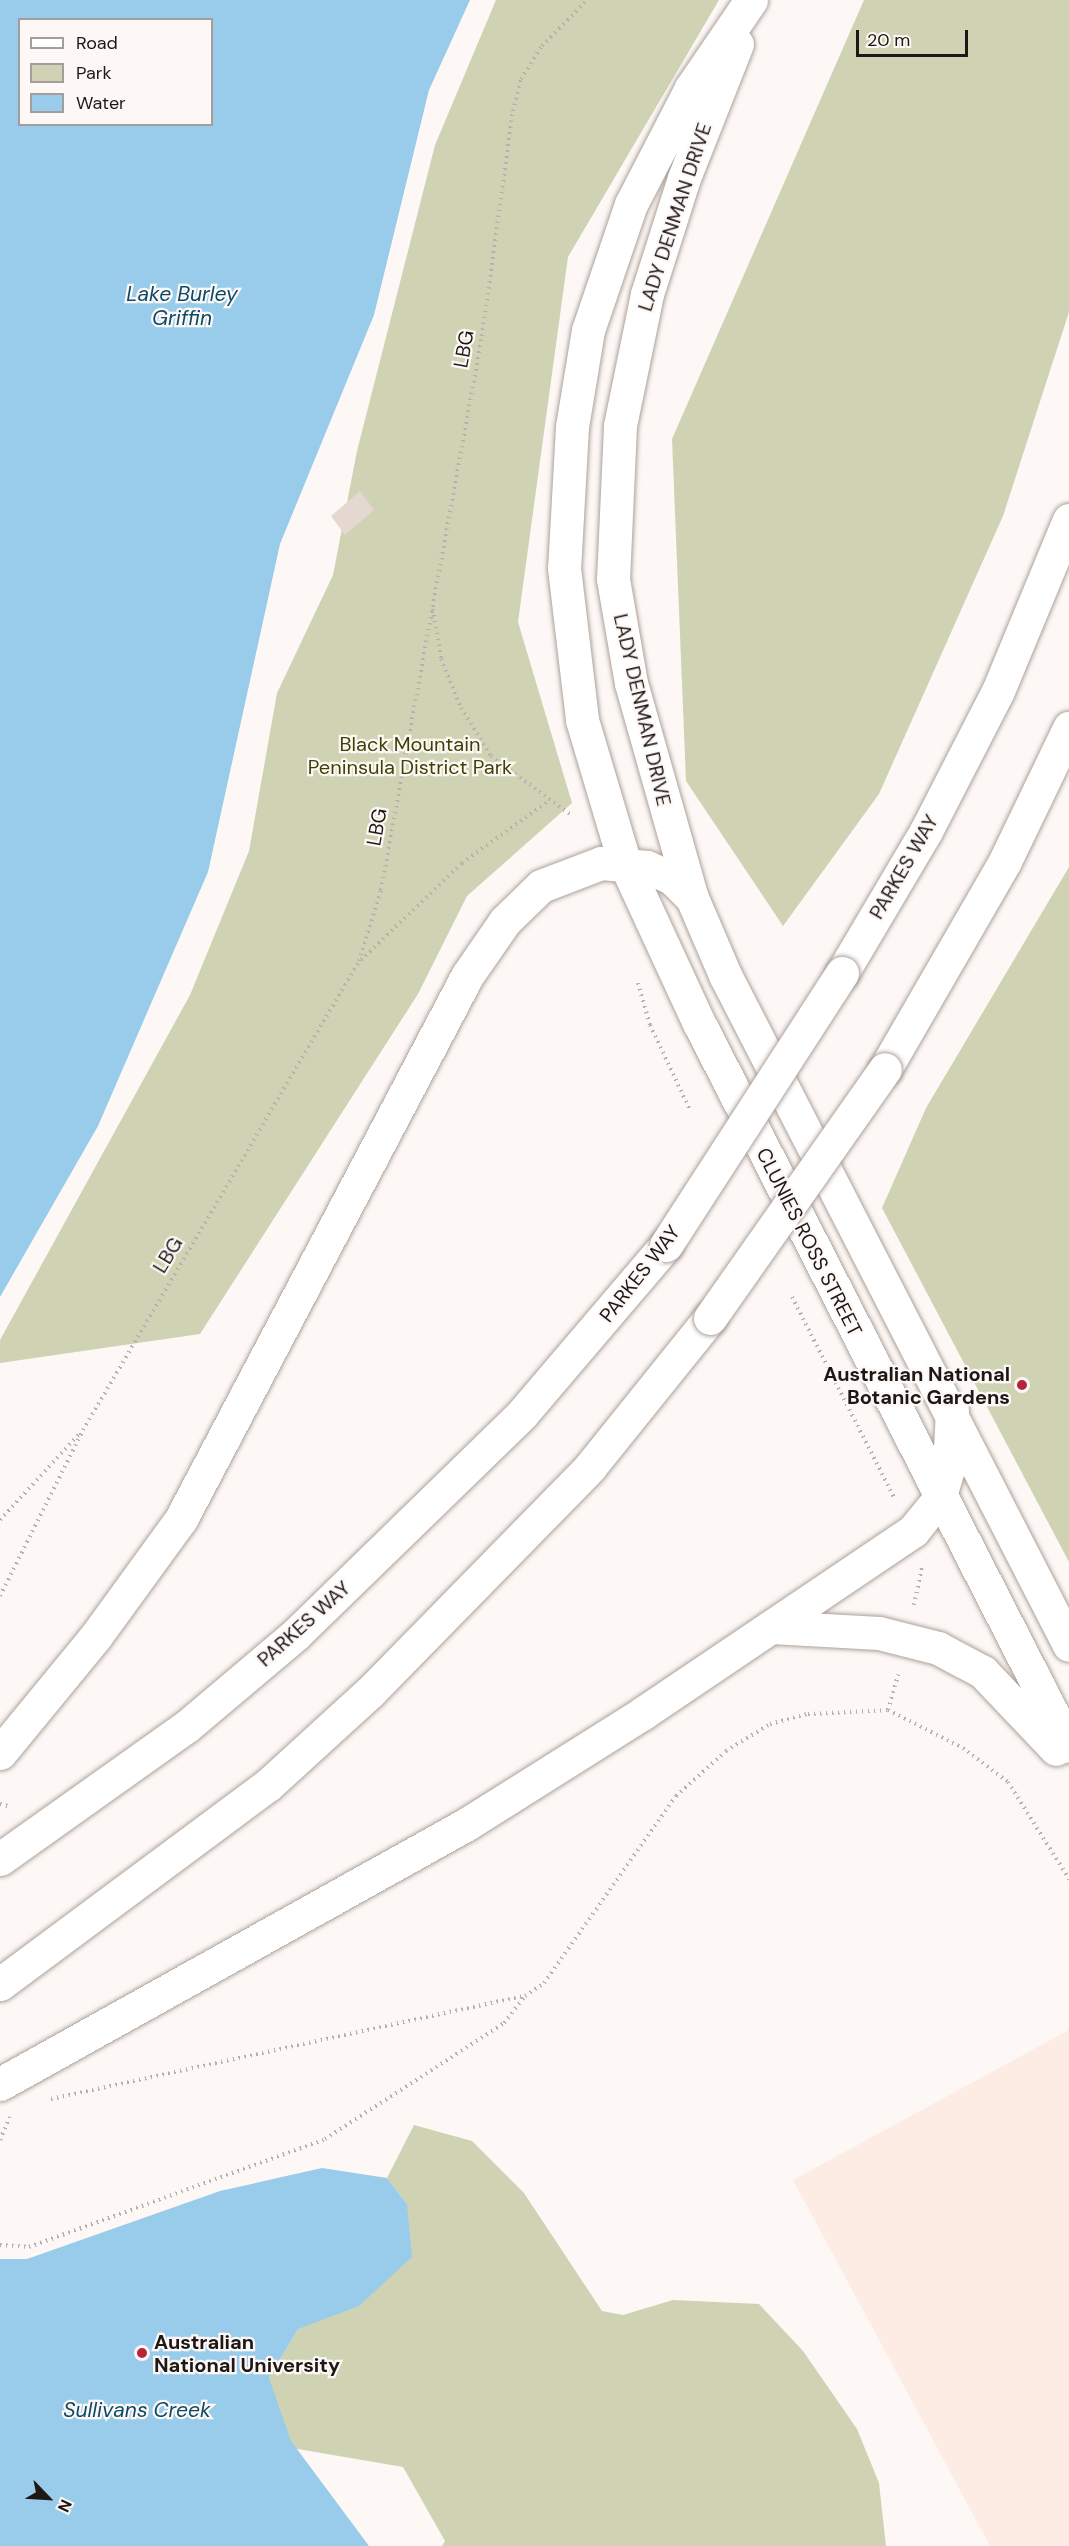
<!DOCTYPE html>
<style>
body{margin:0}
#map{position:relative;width:1069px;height:2546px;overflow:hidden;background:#fdf8f5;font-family:"DM Sans",sans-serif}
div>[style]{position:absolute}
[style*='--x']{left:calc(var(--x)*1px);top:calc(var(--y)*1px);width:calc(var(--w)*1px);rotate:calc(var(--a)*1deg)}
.built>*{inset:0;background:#fcece3}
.green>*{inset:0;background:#cfd3b3}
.water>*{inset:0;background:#99cbea}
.building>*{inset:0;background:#e4d8d0}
.path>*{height:4px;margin-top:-2px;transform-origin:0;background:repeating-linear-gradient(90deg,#b5b0ae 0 1.5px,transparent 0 6px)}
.roads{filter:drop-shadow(0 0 2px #ada19a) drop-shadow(0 0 2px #ada19a)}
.minor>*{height:33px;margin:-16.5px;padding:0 16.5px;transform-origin:16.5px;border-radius:16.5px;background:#fff}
.highway>*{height:33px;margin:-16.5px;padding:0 16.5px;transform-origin:16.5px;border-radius:16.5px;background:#fff}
.bridges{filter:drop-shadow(0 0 2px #ada19a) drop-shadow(0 0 2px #ada19a)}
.highway-bridge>*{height:33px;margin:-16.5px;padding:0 16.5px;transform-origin:16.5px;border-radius:16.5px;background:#fff}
.dots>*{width:16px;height:16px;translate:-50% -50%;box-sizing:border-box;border:3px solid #fdf8f5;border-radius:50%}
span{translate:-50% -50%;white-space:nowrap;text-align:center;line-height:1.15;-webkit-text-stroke:4.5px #fdf8f5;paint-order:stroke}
.street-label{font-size:20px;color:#1d1816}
.park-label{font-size:20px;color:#3e4104}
.poi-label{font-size:20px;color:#1d1816;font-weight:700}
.right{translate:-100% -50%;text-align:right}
.left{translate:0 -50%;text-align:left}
.water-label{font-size:21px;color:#0a4a68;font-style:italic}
.legend{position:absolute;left:18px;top:18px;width:195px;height:108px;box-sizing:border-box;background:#fdf8f5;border:2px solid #a39e9c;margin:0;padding:8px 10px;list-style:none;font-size:18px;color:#1d1816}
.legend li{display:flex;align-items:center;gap:12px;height:30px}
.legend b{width:30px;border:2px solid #a39e9c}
.north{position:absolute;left:18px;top:2468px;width:60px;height:60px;-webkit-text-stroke:4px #fdf8f5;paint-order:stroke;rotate:115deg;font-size:16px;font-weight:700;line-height:24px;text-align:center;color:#1d1816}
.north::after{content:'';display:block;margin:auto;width:21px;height:27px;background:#1d1816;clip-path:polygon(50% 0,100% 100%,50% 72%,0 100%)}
.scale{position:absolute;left:856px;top:30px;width:112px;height:27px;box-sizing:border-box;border:3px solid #1d1816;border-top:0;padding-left:8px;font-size:18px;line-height:21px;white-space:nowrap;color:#1d1816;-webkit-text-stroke:4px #fdf8f5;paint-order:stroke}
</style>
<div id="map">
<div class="built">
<div style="clip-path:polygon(1069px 2030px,1069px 2546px,990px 2546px,793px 2180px)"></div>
</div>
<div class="green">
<div style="clip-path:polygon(496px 0,719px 0,568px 257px,518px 622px,572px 803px,467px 896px,418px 994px,200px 1334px,0 1363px,0 1340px,190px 995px,249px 851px,277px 693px,333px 575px,357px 451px,435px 145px)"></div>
<div style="clip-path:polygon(864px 0,1069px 0,1069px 312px,1003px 516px,879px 794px,783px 926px,686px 781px,672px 439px)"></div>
<div style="clip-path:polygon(1069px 867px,1069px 1562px,882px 1208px,926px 1108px)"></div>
<div style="clip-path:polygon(414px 2125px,472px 2141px,524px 2193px,602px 2311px,623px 2315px,673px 2300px,759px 2304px,803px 2351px,857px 2429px,879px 2483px,886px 2546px,442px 2546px,445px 2541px,403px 2467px,286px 2447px,269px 2378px,298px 2329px,407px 2204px,387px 2178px)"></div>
</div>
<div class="water">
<div style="clip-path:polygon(evenodd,0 0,470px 0,429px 90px,374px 315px,280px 544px,208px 872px,98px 1126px,0 1297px,0 0,20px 20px,212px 20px,212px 124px,20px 124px,20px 20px)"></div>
<div style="clip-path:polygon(322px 2168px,387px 2178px,407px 2204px,412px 2257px,359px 2306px,298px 2329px,269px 2378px,291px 2441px,369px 2546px,0 2546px,0 2259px,27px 2259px,220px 2191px)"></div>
</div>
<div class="building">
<div style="clip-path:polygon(360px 491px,374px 510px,345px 535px,331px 516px)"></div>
</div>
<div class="path">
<div style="--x:433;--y:609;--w:51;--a:80.9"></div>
<div style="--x:441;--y:659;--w:53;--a:67.8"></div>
<div style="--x:461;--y:708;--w:57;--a:58"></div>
<div style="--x:491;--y:756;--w:99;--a:36.4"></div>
<div style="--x:361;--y:960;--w:140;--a:-43.8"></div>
<div style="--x:462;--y:863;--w:108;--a:-35.6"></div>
<div style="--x:638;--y:983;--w:44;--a:74.1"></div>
<div style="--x:650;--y:1025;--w:92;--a:64.8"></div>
<div style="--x:792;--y:1297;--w:225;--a:63"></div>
<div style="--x:0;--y:1520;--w:117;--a:-47.4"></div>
<div style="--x:0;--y:1596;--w:186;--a:-63.4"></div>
<div style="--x:83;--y:1430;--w:544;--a:-59.52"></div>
<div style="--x:359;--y:961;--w:74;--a:-72.8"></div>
<div style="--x:381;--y:890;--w:563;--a:-79.67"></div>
<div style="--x:482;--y:336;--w:227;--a:-82.2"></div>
<div style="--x:513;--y:111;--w:33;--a:-76"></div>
<div style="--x:521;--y:79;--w:39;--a:-58"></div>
<div style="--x:542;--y:46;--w:64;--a:-45.6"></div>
<div style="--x:914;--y:1605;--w:38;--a:-78"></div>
<div style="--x:888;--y:1710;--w:37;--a:-74"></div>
<div style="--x:0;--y:1804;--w:11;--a:15"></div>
<div style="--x:51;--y:2099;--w:484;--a:-12.3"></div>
<div style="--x:0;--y:2140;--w:25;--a:-67"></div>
<div style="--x:0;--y:2245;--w:29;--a:4"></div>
<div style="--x:29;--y:2247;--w:315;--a:-20"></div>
<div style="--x:325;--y:2139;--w:213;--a:-32.9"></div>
<div style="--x:504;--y:2023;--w:34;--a:-52"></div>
<div style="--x:525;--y:1996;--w:23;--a:-34"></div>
<div style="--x:544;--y:1983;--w:229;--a:-54.8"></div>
<div style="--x:676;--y:1796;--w:67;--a:-42"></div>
<div style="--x:726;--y:1751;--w:52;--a:-31.5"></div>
<div style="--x:770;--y:1724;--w:39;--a:-15"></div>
<div style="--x:808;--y:1714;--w:80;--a:-2.9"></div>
<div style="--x:888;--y:1710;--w:84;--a:26.9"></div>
<div style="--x:963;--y:1748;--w:56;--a:37.1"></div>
<div style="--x:1008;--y:1782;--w:115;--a:57.8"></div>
</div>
<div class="roads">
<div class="minor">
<div style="--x:751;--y:0;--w:107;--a:124.3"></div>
<div style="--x:691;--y:88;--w:131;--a:117.3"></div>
<div style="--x:631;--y:204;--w:133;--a:108.8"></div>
<div style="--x:588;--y:330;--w:98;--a:99.4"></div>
<div style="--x:572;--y:427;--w:141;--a:93.2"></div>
<div style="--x:564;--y:568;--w:153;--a:83.2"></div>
<div style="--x:582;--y:720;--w:147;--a:73.4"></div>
<div style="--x:624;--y:861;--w:179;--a:65.2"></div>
<div style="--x:699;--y:1023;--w:812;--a:62.9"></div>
<div style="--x:737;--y:44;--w:144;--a:111.6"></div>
<div style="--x:684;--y:178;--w:122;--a:107.7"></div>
<div style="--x:647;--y:294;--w:135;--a:101.6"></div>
<div style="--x:620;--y:426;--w:153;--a:92.6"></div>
<div style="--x:613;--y:579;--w:106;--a:80.2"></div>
<div style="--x:631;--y:683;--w:223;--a:74.2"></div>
<div style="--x:692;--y:898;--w:84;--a:66.8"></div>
<div style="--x:725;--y:975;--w:753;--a:62.82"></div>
<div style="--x:771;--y:1627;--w:108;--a:3.2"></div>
<div style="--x:879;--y:1633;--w:61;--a:14.3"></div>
<div style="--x:938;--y:1648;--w:51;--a:28.1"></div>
<div style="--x:983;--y:1672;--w:106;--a:46.5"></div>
</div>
<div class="highway">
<div style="--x:842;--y:973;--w:165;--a:-59.4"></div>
<div style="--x:926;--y:831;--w:157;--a:-62.8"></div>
<div style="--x:998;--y:691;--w:185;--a:-67.5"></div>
<div style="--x:885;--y:1069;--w:240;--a:-60"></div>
<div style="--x:1005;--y:861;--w:148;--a:-64.3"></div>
<div style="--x:0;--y:1753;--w:151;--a:-50.6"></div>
<div style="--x:96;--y:1636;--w:145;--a:-54"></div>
<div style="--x:181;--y:1519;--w:614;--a:-62.22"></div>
<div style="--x:467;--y:976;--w:67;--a:-55.4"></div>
<div style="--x:505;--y:921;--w:50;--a:-44.2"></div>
<div style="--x:541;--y:886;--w:64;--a:-21"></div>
<div style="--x:601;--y:863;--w:46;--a:5"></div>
<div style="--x:647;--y:867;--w:27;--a:24"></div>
<div style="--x:672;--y:878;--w:28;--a:45"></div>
<div style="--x:0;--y:1859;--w:228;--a:-35.4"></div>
<div style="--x:186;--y:1727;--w:144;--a:-40.2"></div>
<div style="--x:296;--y:1634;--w:315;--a:-44.2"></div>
<div style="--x:522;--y:1414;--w:222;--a:-49.6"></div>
<div style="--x:0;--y:1984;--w:334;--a:-36.6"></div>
<div style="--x:268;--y:1785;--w:138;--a:-42.4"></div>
<div style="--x:370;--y:1692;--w:315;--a:-45.6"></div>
<div style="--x:590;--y:1467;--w:191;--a:-51.2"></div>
<div style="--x:0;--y:2084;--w:534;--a:-29.11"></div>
<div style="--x:467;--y:1824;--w:208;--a:-32.2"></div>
<div style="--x:643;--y:1713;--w:326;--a:-34"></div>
<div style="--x:913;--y:1531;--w:41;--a:-50.9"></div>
<div style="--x:939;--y:1499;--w:34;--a:-73"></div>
<div style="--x:949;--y:1467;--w:57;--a:-87"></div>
</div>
</div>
<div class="bridges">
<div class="highway-bridge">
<div style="--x:666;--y:1245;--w:324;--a:-57.1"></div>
<div style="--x:710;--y:1318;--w:304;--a:-54.9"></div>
</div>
</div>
<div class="dots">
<div style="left:1022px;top:1385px;background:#b7253c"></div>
<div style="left:142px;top:2353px;background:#b7253c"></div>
</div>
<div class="street-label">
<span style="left:675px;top:217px;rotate:-72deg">LADY DENMAN DRIVE</span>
<span style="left:464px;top:349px;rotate:-80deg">LBG</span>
<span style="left:642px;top:710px;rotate:77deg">LADY DENMAN DRIVE</span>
<span style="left:377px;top:827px;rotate:-80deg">LBG</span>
<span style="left:904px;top:867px;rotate:-60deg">PARKES WAY</span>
<span style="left:809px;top:1242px;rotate:63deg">CLUNIES ROSS STREET</span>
<span style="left:168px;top:1255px;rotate:-59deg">LBG</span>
<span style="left:640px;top:1274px;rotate:-52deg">PARKES WAY</span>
<span style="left:304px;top:1624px;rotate:-42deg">PARKES WAY</span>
</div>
<div class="park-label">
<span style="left:410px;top:756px">Black Mountain<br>Peninsula District Park</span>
</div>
<div class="poi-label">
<span class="right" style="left:1010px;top:1386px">Australian National<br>Botanic Gardens</span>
<span class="left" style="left:154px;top:2354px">Australian<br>National University</span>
</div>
<div class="water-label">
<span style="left:182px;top:306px">Lake Burley<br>Griffin</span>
<span style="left:137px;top:2410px">Sullivans Creek</span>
</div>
<ul class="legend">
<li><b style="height:8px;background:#fff"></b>Road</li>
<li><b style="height:16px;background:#cfd3b3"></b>Park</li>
<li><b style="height:16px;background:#99cbea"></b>Water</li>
</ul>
<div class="north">N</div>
<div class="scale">20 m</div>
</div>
